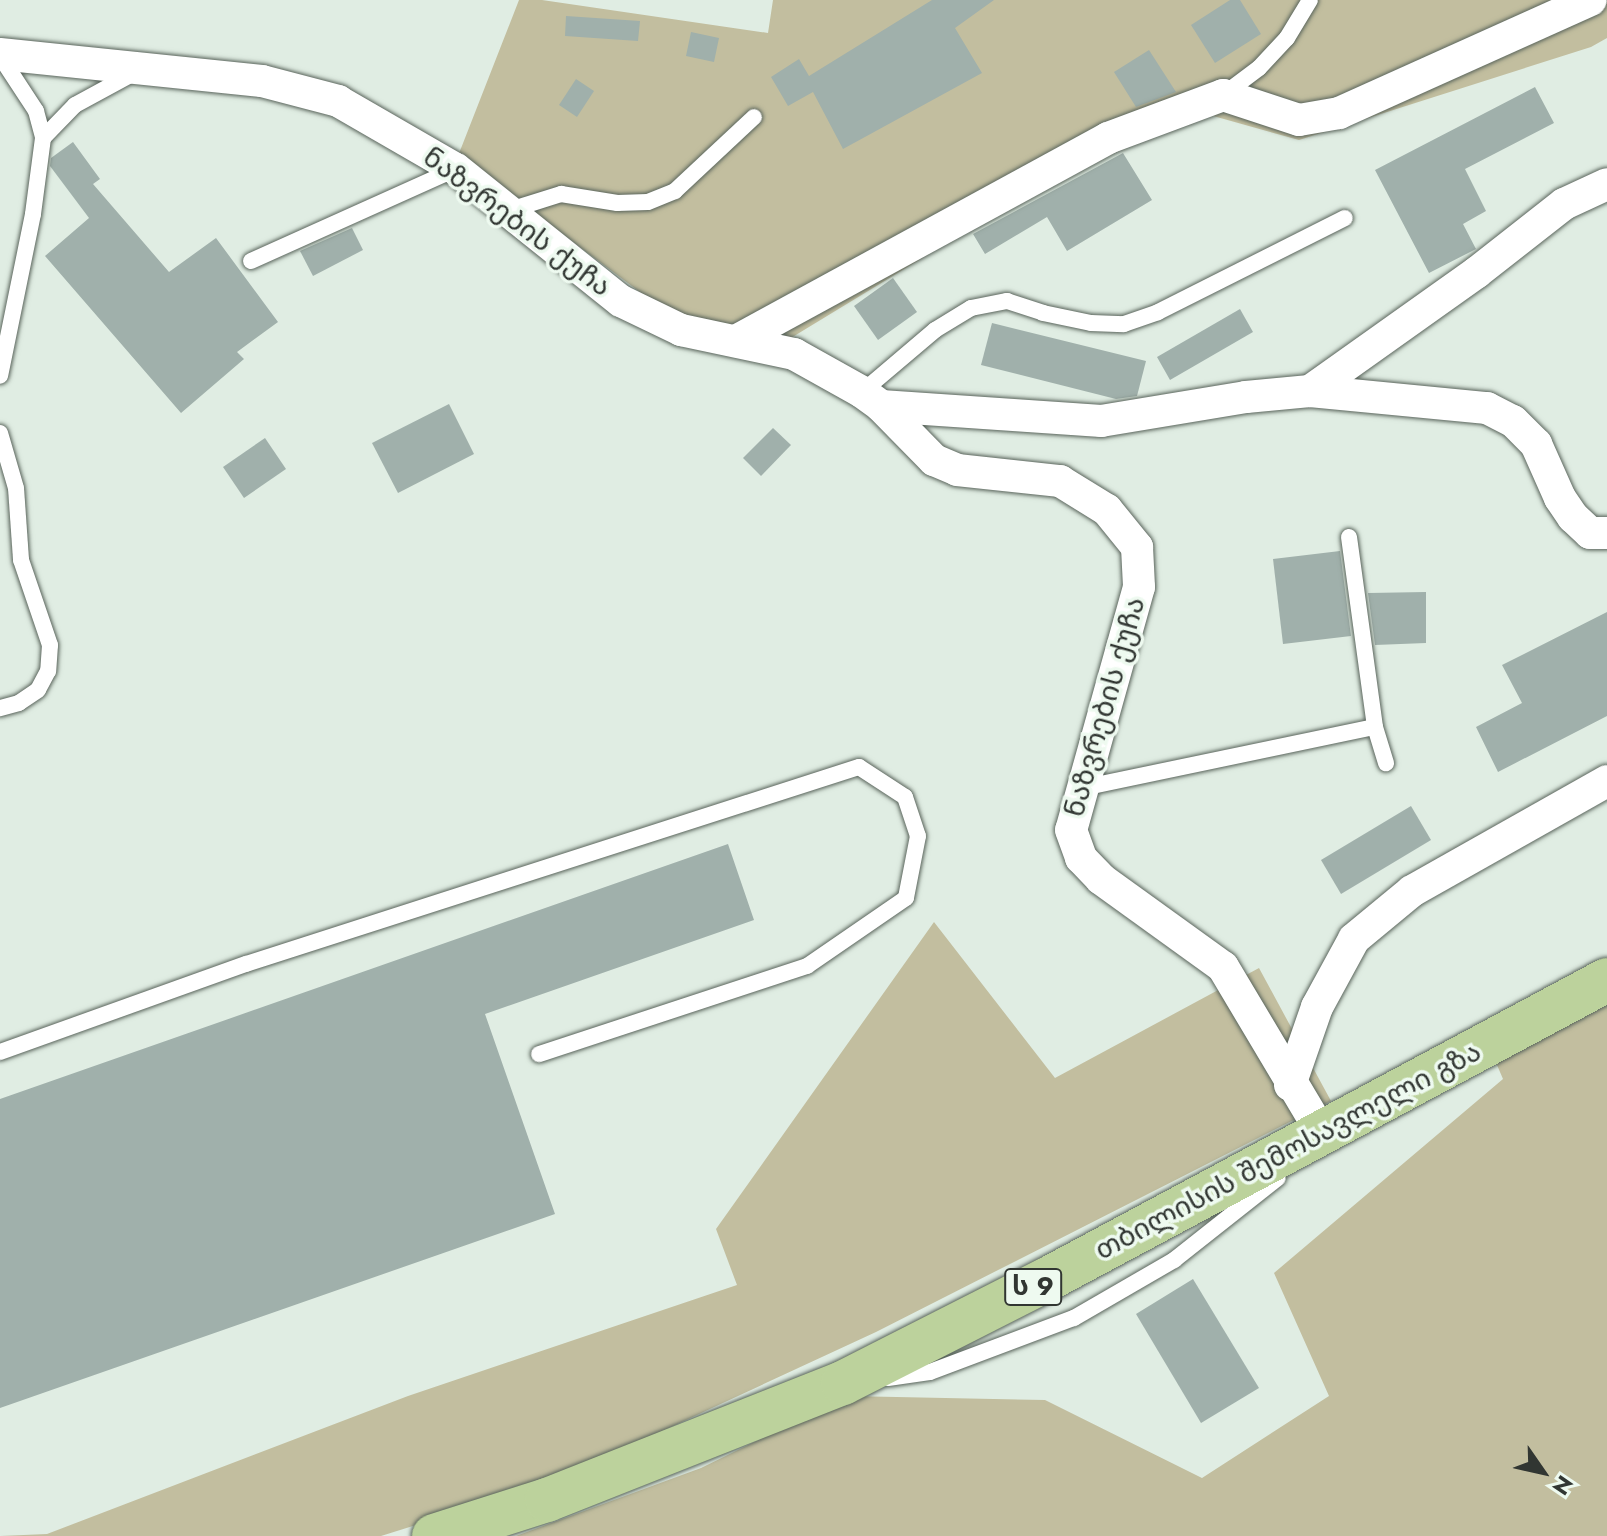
<!DOCTYPE html>
<meta charset="utf-8">
<style>
body{margin:0}
#map{position:relative;width:1607px;height:1536px;overflow:hidden;background:#e0ede3;font-family:Jost,"Noto Sans Georgian",sans-serif}
div>[style]{position:absolute}
[style*='--x']{left:calc(var(--x)*1px);top:calc(var(--y)*1px);width:calc(var(--w)*1px);rotate:calc(var(--a)*1deg)}
.green>*{inset:0;background:#c2be9f}
.building>*{inset:0;background:#a0b0ab}
.roads{filter:drop-shadow(0 0 2px #59645b) drop-shadow(0 0 2px #59645b)}
.service>*{height:16px;margin:-8px;padding:0 8px;transform-origin:8px;border-radius:8px;background:#fff}
.minor>*{height:32px;margin:-16px;padding:0 16px;transform-origin:16px;border-radius:16px;background:#fff}
.trunk>*{height:44px;margin:-22px;padding:0 22px;transform-origin:22px;border-radius:22px;background:#bcd29c}
span{translate:-50% -50%;white-space:nowrap;text-align:center;line-height:1.15;-webkit-text-stroke:7px #eefaf0;paint-order:stroke}
.shield-label span{padding:2px 6px;background:#eefaf0;border:2px solid;border-radius:6px;-webkit-text-stroke-width:0}
.shield-label{font-size:26px;color:#313632;font-weight:700}
.street-label{font-size:28px;color:#313632}
.north{position:absolute;left:1503px;top:1432px;width:80px;height:80px;-webkit-text-stroke:6px #eefaf0;paint-order:stroke;rotate:124deg;font-size:22px;font-weight:700;line-height:32px;text-align:center;color:#313632}
.north::after{content:'';display:block;margin:auto;width:28px;height:36px;background:#313632;clip-path:polygon(50% 0,100% 100%,50% 72%,0 100%)}
</style>
<div id="map">
<div class="green">
<div style="clip-path:polygon(519px 0,542px 0,768px 33px,773px 0,1607px 0,1607px 38px,1591px 47px,1299px 140px,1199px 112px,1123px 136px,781px 344px,676px 319px,458px 156px)"></div>
<div style="clip-path:polygon(934px 922px,1055px 1078px,1259px 968px,1331px 1101px,876px 1332px,550px 1483px,381px 1536px,0 1536px,47px 1534px,408px 1396px,737px 1285px,716px 1229px)"></div>
<div style="clip-path:polygon(1607px 999px,1607px 1536px,516px 1536px,701px 1468px,848px 1396px,1045px 1400px,1202px 1478px,1329px 1396px,1274px 1273px,1503px 1079px,1494px 1058px)"></div>
</div>
<div class="building">
<div style="clip-path:polygon(932px 0,994px 0,955px 28px,982px 73px,843px 149px,813px 92px,788px 106px,771px 77px,799px 59px,809px 76px)"></div>
<div style="clip-path:polygon(1230px 0,1240px 0,1261px 34px,1215px 63px,1191px 25px)"></div>
<div style="clip-path:polygon(566px 16px,640px 21px,638px 41px,565px 36px)"></div>
<div style="clip-path:polygon(691px 32px,719px 38px,714px 62px,686px 56px)"></div>
<div style="clip-path:polygon(1149px 50px,1176px 92px,1136px 107px,1114px 72px)"></div>
<div style="clip-path:polygon(576px 79px,594px 91px,577px 117px,559px 105px)"></div>
<div style="clip-path:polygon(1535px 87px,1554px 123px,1465px 169px,1486px 211px,1463px 224px,1476px 249px,1429px 273px,1375px 170px)"></div>
<div style="clip-path:polygon(73px 142px,100px 179px,93px 184px,169px 272px,216px 238px,278px 322px,237px 352px,244px 359px,181px 413px,45px 256px,89px 218px,50px 166px,51px 158px)"></div>
<div style="clip-path:polygon(1123px 153px,1152px 200px,1067px 251px,1047px 217px,985px 254px,973px 234px)"></div>
<div style="clip-path:polygon(352px 228px,363px 250px,313px 276px,300px 251px)"></div>
<div style="clip-path:polygon(893px 278px,917px 312px,878px 340px,854px 306px)"></div>
<div style="clip-path:polygon(1240px 309px,1253px 332px,1170px 380px,1157px 357px)"></div>
<div style="clip-path:polygon(992px 323px,1146px 361px,1137px 396px,1116px 399px,981px 365px)"></div>
<div style="clip-path:polygon(449px 404px,474px 454px,398px 493px,372px 443px)"></div>
<div style="clip-path:polygon(773px 428px,791px 445px,761px 476px,743px 458px)"></div>
<div style="clip-path:polygon(265px 438px,286px 469px,244px 498px,223px 467px)"></div>
<div style="clip-path:polygon(1340px 551px,1351px 636px,1283px 644px,1273px 559px)"></div>
<div style="clip-path:polygon(1426px 592px,1426px 643px,1375px 645px,1368px 593px)"></div>
<div style="clip-path:polygon(1607px 612px,1607px 716px,1498px 772px,1476px 727px,1522px 703px,1502px 665px)"></div>
<div style="clip-path:polygon(1411px 806px,1431px 840px,1341px 894px,1321px 860px)"></div>
<div style="clip-path:polygon(728px 844px,754px 920px,485px 1014px,555px 1214px,0 1408px,0 1099px)"></div>
<div style="clip-path:polygon(1193px 1279px,1259px 1388px,1201px 1423px,1136px 1314px)"></div>
</div>
<div class="roads">
<div class="service">
<div style="--x:0;--y:56;--w:66;--a:56.8"></div>
<div style="--x:36;--y:111;--w:28;--a:75"></div>
<div style="--x:43;--y:138;--w:77;--a:97.5"></div>
<div style="--x:33;--y:214;--w:165;--a:101.5"></div>
<div style="--x:1223;--y:95;--w:45;--a:-36.9"></div>
<div style="--x:1259;--y:68;--w:41;--a:-47"></div>
<div style="--x:1287;--y:38;--w:44;--a:-58.8"></div>
<div style="--x:43;--y:138;--w:46;--a:-45.9"></div>
<div style="--x:75;--y:105;--w:65;--a:-28.5"></div>
<div style="--x:507;--y:211;--w:57;--a:-17.5"></div>
<div style="--x:561;--y:194;--w:57;--a:9.1"></div>
<div style="--x:617;--y:203;--w:31;--a:-2"></div>
<div style="--x:648;--y:202;--w:29;--a:-22"></div>
<div style="--x:675;--y:191;--w:108;--a:-43.1"></div>
<div style="--x:251;--y:261;--w:225;--a:-24.2"></div>
<div style="--x:862;--y:392;--w:96;--a:-40.3"></div>
<div style="--x:935;--y:330;--w:42;--a:-31.4"></div>
<div style="--x:971;--y:308;--w:37;--a:-11"></div>
<div style="--x:1007;--y:301;--w:38;--a:18"></div>
<div style="--x:1043;--y:313;--w:49;--a:11.8"></div>
<div style="--x:1091;--y:323;--w:33;--a:2"></div>
<div style="--x:1124;--y:324;--w:36;--a:-19"></div>
<div style="--x:1158;--y:312;--w:209;--a:-26.7"></div>
<div style="--x:0;--y:433;--w:57;--a:73.8"></div>
<div style="--x:16;--y:488;--w:72;--a:86"></div>
<div style="--x:21;--y:560;--w:90;--a:71.2"></div>
<div style="--x:50;--y:645;--w:26;--a:94"></div>
<div style="--x:48;--y:671;--w:21;--a:118"></div>
<div style="--x:38;--y:690;--w:23;--a:146"></div>
<div style="--x:19;--y:703;--w:20;--a:165"></div>
<div style="--x:1349;--y:537;--w:192;--a:82.2"></div>
<div style="--x:1375;--y:727;--w:38;--a:73"></div>
<div style="--x:1082;--y:788;--w:299;--a:-11.8"></div>
<div style="--x:0;--y:1052;--w:261;--a:-19.7"></div>
<div style="--x:246;--y:964;--w:644;--a:-17.82"></div>
<div style="--x:859;--y:767;--w:55;--a:33.1"></div>
<div style="--x:905;--y:797;--w:41;--a:71.6"></div>
<div style="--x:918;--y:836;--w:63;--a:101"></div>
<div style="--x:906;--y:898;--w:120;--a:145.5"></div>
<div style="--x:807;--y:966;--w:282;--a:161.8"></div>
<div style="--x:888;--y:1378;--w:42;--a:-8.1"></div>
<div style="--x:930;--y:1372;--w:154;--a:-20.6"></div>
<div style="--x:1074;--y:1318;--w:116;--a:-30.1"></div>
<div style="--x:1174;--y:1260;--w:132;--a:-38.3"></div>
</div>
<div class="minor">
<div style="--x:0;--y:54;--w:263;--a:5.9"></div>
<div style="--x:262;--y:81;--w:79;--a:14.7"></div>
<div style="--x:338;--y:101;--w:136;--a:30"></div>
<div style="--x:456;--y:169;--w:211;--a:38.7"></div>
<div style="--x:621;--y:301;--w:67;--a:25.8"></div>
<div style="--x:681;--y:330;--w:116;--a:12"></div>
<div style="--x:794;--y:354;--w:78;--a:29.2"></div>
<div style="--x:862;--y:392;--w:24;--a:36"></div>
<div style="--x:881;--y:406;--w:76;--a:45.5"></div>
<div style="--x:934;--y:460;--w:25;--a:23"></div>
<div style="--x:957;--y:470;--w:104;--a:6.1"></div>
<div style="--x:1060;--y:481;--w:55;--a:31.7"></div>
<div style="--x:1107;--y:510;--w:48;--a:51"></div>
<div style="--x:1137;--y:547;--w:40;--a:87.1"></div>
<div style="--x:1139;--y:587;--w:252;--a:105.6"></div>
<div style="--x:1071;--y:830;--w:30;--a:70"></div>
<div style="--x:1081;--y:858;--w:29;--a:46"></div>
<div style="--x:1101;--y:879;--w:150;--a:35.8"></div>
<div style="--x:1223;--y:967;--w:193;--a:59.2"></div>
<div style="--x:736;--y:341;--w:424;--a:-28.6"></div>
<div style="--x:1108;--y:138;--w:123;--a:-20.5"></div>
<div style="--x:1223;--y:95;--w:80;--a:18.2"></div>
<div style="--x:1299;--y:120;--w:41;--a:-9.9"></div>
<div style="--x:1339;--y:113;--w:276;--a:-24.2"></div>
<div style="--x:1310;--y:391;--w:204;--a:-35.4"></div>
<div style="--x:1476;--y:273;--w:112;--a:-38.1"></div>
<div style="--x:1564;--y:204;--w:47;--a:-24.9"></div>
<div style="--x:881;--y:406;--w:221;--a:3.9"></div>
<div style="--x:1101;--y:421;--w:147;--a:-9.4"></div>
<div style="--x:1246;--y:397;--w:64;--a:-5.4"></div>
<div style="--x:1310;--y:391;--w:178;--a:5.5"></div>
<div style="--x:1487;--y:408;--w:29;--a:27"></div>
<div style="--x:1513;--y:421;--w:33;--a:45"></div>
<div style="--x:1536;--y:444;--w:59;--a:66"></div>
<div style="--x:1560;--y:498;--w:23;--a:56"></div>
<div style="--x:1573;--y:517;--w:23;--a:43"></div>
<div style="--x:1590;--y:533;--w:17;--a:0"></div>
<div style="--x:1290;--y:1085;--w:83;--a:-70.9"></div>
<div style="--x:1317;--y:1007;--w:77;--a:-61.4"></div>
<div style="--x:1354;--y:939;--w:75;--a:-39.6"></div>
<div style="--x:1412;--y:891;--w:224;--a:-29.4"></div>
</div>
<div class="trunk">
<div style="--x:434;--y:1536;--w:119;--a:-17.7"></div>
<div style="--x:547;--y:1500;--w:318;--a:-21.6"></div>
<div style="--x:843;--y:1383;--w:230;--a:-26.9"></div>
<div style="--x:1048;--y:1279;--w:634;--a:-28.14"></div>
</div>
</div>
<div class="shield-label">
<span style="left:1033px;top:1287px">ს 9</span>
</div>
<div class="street-label">
<span style="left:517px;top:222px;rotate:37deg">ნაზვრების ქუჩა</span>
<span style="left:1105px;top:707px;rotate:-74deg">ნაზვრების ქუჩა</span>
<span style="left:1288px;top:1151px;rotate:-28deg">თბილისის შემოსავლელი გზა</span>
</div>
<div class="north">N</div>
</div>
